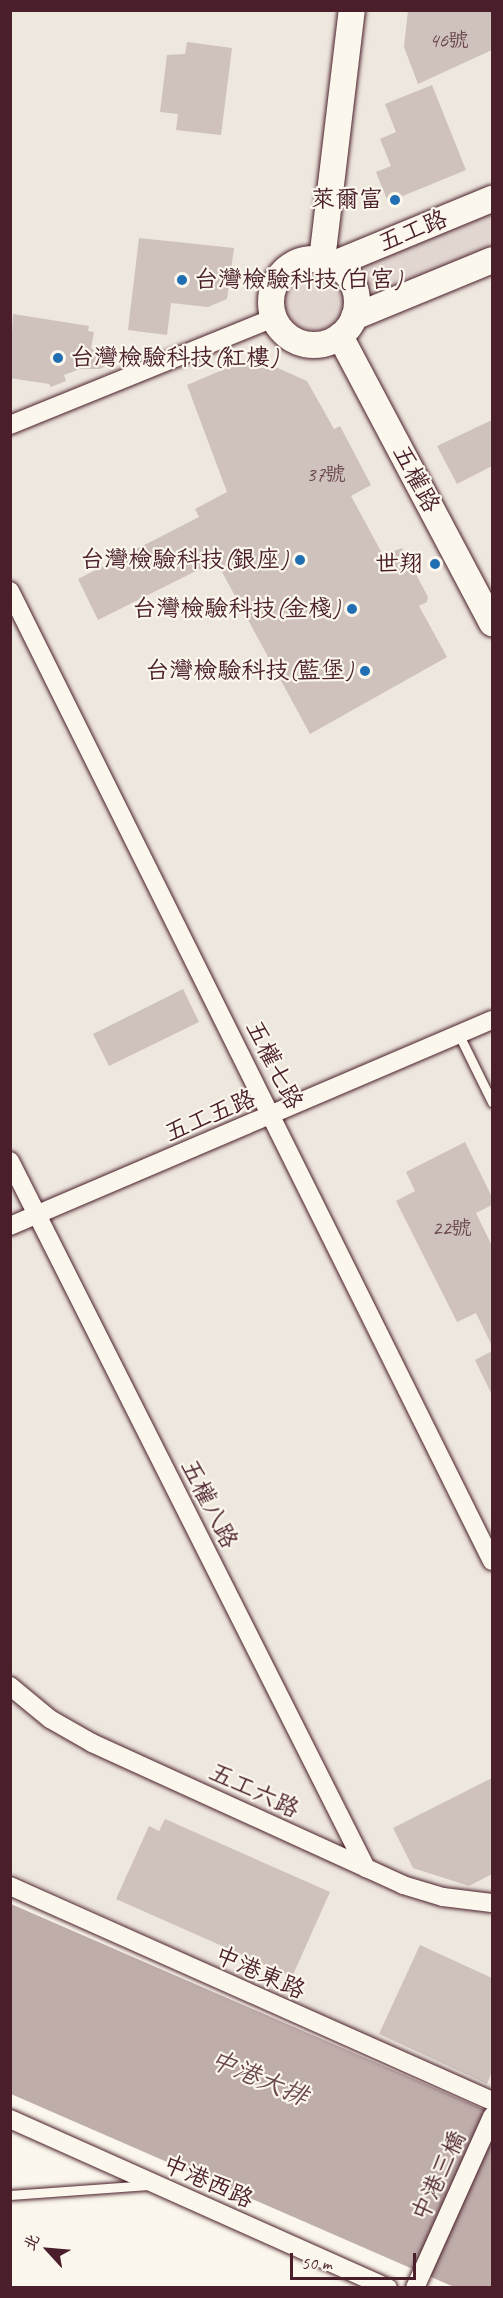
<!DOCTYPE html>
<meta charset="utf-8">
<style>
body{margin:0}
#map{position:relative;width:503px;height:2298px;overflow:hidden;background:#fbf7ec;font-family:Caveat,"LXGW WenKai TC",sans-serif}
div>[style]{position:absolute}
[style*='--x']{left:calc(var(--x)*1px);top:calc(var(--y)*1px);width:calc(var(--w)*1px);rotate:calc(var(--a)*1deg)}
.built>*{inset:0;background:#eee7de}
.green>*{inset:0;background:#e2d7d0}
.round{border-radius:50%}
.water>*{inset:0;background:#bfadaa}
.building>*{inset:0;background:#cfc2bc}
.roads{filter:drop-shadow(0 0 2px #4a1f2b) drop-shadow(0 0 2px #4a1f2b)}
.lane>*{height:9px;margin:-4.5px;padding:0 4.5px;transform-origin:4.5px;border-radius:4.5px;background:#fbf7ec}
.street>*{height:18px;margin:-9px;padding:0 9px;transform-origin:9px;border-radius:9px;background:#fbf7ec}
.secondary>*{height:26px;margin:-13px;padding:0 13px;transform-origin:13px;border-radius:13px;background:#fbf7ec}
.secondary>.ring{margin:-13px;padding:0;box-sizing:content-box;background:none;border:26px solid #fbf7ec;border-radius:50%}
.dots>*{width:16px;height:16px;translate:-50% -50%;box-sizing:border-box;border:3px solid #fbf7ec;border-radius:50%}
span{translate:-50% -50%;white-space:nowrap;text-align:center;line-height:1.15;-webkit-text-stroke:4.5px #fbf7ec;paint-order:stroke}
.number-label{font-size:21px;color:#6b484f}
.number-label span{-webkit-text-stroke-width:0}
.poi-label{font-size:24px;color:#4a1f2b}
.right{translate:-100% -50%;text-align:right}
.left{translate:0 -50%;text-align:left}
.street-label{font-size:24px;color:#4a1f2b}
.water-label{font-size:26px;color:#6d4a51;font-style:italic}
.frame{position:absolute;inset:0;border:12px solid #4a1f2b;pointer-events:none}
.north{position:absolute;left:18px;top:2220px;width:60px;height:60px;-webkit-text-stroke:4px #fbf7ec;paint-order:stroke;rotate:296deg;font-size:16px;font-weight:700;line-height:24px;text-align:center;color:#4a1f2b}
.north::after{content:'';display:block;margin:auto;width:21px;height:27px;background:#4a1f2b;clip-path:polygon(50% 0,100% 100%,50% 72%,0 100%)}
.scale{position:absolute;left:290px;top:2253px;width:126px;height:27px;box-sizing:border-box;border:3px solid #4a1f2b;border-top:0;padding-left:8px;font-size:18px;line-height:21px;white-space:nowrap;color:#4a1f2b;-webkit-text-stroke:4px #fbf7ec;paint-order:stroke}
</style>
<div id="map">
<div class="built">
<div style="clip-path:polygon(11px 11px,492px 11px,492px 2095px,11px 1873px)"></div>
</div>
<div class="green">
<div style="clip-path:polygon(492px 208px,492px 246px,382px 291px,364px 282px,365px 264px)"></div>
<div class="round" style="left:284px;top:268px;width:62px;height:62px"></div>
</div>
<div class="water">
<div style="clip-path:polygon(11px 1904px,492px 2113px,492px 2287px,454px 2287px,11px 2094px)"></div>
</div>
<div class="building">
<div style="clip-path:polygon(408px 10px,492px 10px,492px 50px,418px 84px,404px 47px)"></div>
<div style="clip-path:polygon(187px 42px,232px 48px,221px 135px,176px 130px,178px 114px,160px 112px,167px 55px,185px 54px)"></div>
<div style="clip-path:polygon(432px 85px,466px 170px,388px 202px,376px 172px,391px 166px,380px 139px,396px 132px,385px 104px)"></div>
<div style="clip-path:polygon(139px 238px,234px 248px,227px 299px,208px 307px,171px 303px,167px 335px,128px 330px)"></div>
<div style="clip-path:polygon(13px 314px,89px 326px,88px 331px,94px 332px,91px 348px,111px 363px,100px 369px,80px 369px,64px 375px,66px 381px,51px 387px,49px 384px,10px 378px)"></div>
<div style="clip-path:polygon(253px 357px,307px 381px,334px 429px,340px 426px,371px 485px,351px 496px,383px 555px,402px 548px,428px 597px,427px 602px,419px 606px,447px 657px,310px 734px,216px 561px,98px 620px,78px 579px,199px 517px,195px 509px,227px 492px,187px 385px)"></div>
<div style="clip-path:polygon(492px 420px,492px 466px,457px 484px,437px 446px)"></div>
<div style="clip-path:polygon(183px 989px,199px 1022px,109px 1066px,93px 1034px)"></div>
<div style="clip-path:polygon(465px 1142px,492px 1197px,492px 1205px,476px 1213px,492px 1246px,492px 1346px,476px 1313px,457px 1322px,396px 1201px,415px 1191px,406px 1172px)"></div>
<div style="clip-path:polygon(492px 1351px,492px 1395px,475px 1360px)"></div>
<div style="clip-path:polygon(492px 1778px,492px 1874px,469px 1886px,413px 1868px,393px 1828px)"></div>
<div style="clip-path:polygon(165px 1819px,330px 1892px,292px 1977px,116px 1899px,149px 1826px,159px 1831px)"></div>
<div style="clip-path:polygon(420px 1945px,492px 1978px,492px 2071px,487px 2084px,379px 2034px)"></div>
</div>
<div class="roads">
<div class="lane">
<div style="--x:459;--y:1035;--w:75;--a:63.8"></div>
<div style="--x:10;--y:2195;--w:139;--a:-4.1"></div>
</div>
<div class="street">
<div style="--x:10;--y:425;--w:285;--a:-22.1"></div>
<div style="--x:10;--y:591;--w:1083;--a:63.58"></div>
<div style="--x:10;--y:1161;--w:792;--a:63.27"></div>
<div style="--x:10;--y:1226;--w:524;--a:-23.14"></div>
<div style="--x:10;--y:1686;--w:52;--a:39.5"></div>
<div style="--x:50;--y:1719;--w:48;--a:29.7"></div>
<div style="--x:92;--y:1743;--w:342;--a:24.5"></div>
<div style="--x:403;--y:1885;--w:42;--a:16.7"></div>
<div style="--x:443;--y:1897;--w:49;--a:7"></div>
<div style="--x:10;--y:1886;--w:528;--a:24.04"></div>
<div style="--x:10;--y:2119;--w:414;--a:24.1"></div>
<div style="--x:415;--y:2288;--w:188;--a:-65.8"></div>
</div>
<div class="secondary">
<div class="ring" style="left:271px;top:259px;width:60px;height:60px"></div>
<div style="--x:322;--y:260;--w:252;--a:-83.2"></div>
<div style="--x:334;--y:264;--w:171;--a:-22.4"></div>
<div style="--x:354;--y:317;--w:149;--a:-22.4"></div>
<div style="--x:340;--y:336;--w:325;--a:62.1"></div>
</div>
</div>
<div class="dots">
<div style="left:395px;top:200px;background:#1f6fb2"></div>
<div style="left:182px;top:280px;background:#1f6fb2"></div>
<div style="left:58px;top:358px;background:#1f6fb2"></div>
<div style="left:300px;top:560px;background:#1f6fb2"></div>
<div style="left:435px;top:564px;background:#1f6fb2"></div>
<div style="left:352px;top:609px;background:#1f6fb2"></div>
<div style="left:365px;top:671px;background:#1f6fb2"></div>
</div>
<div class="number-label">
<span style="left:449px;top:40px">46號</span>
<span style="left:326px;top:474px">37號</span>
<span style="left:452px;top:1228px">22號</span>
</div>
<div class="poi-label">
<span class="right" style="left:383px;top:200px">萊爾富</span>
<span class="left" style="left:194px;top:280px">台灣檢驗科技(白宮)</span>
<span class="left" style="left:70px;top:358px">台灣檢驗科技(紅樓)</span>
<span class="right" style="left:288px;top:560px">台灣檢驗科技(銀座)</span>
<span class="right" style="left:423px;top:564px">世翔</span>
<span class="right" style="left:340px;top:609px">台灣檢驗科技(金棧)</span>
<span class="right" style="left:353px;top:671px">台灣檢驗科技(藍堡)</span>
</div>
<div class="street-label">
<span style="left:413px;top:231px;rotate:-22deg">五工路</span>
<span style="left:416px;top:479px;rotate:62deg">五權路</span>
<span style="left:274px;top:1065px;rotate:63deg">五權七路</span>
<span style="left:210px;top:1116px;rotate:-23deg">五工五路</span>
<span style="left:209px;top:1504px;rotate:63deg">五權八路</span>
<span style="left:254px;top:1791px;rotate:25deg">五工六路</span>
<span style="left:260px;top:1973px;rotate:24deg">中港東路</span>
<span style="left:439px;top:2176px;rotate:-65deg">中港三橋</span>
<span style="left:208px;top:2182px;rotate:24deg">中港西路</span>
</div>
<div class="water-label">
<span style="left:259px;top:2078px;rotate:23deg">中港大排</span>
</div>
<div class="frame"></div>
<div class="north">北</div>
<div class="scale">50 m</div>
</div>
